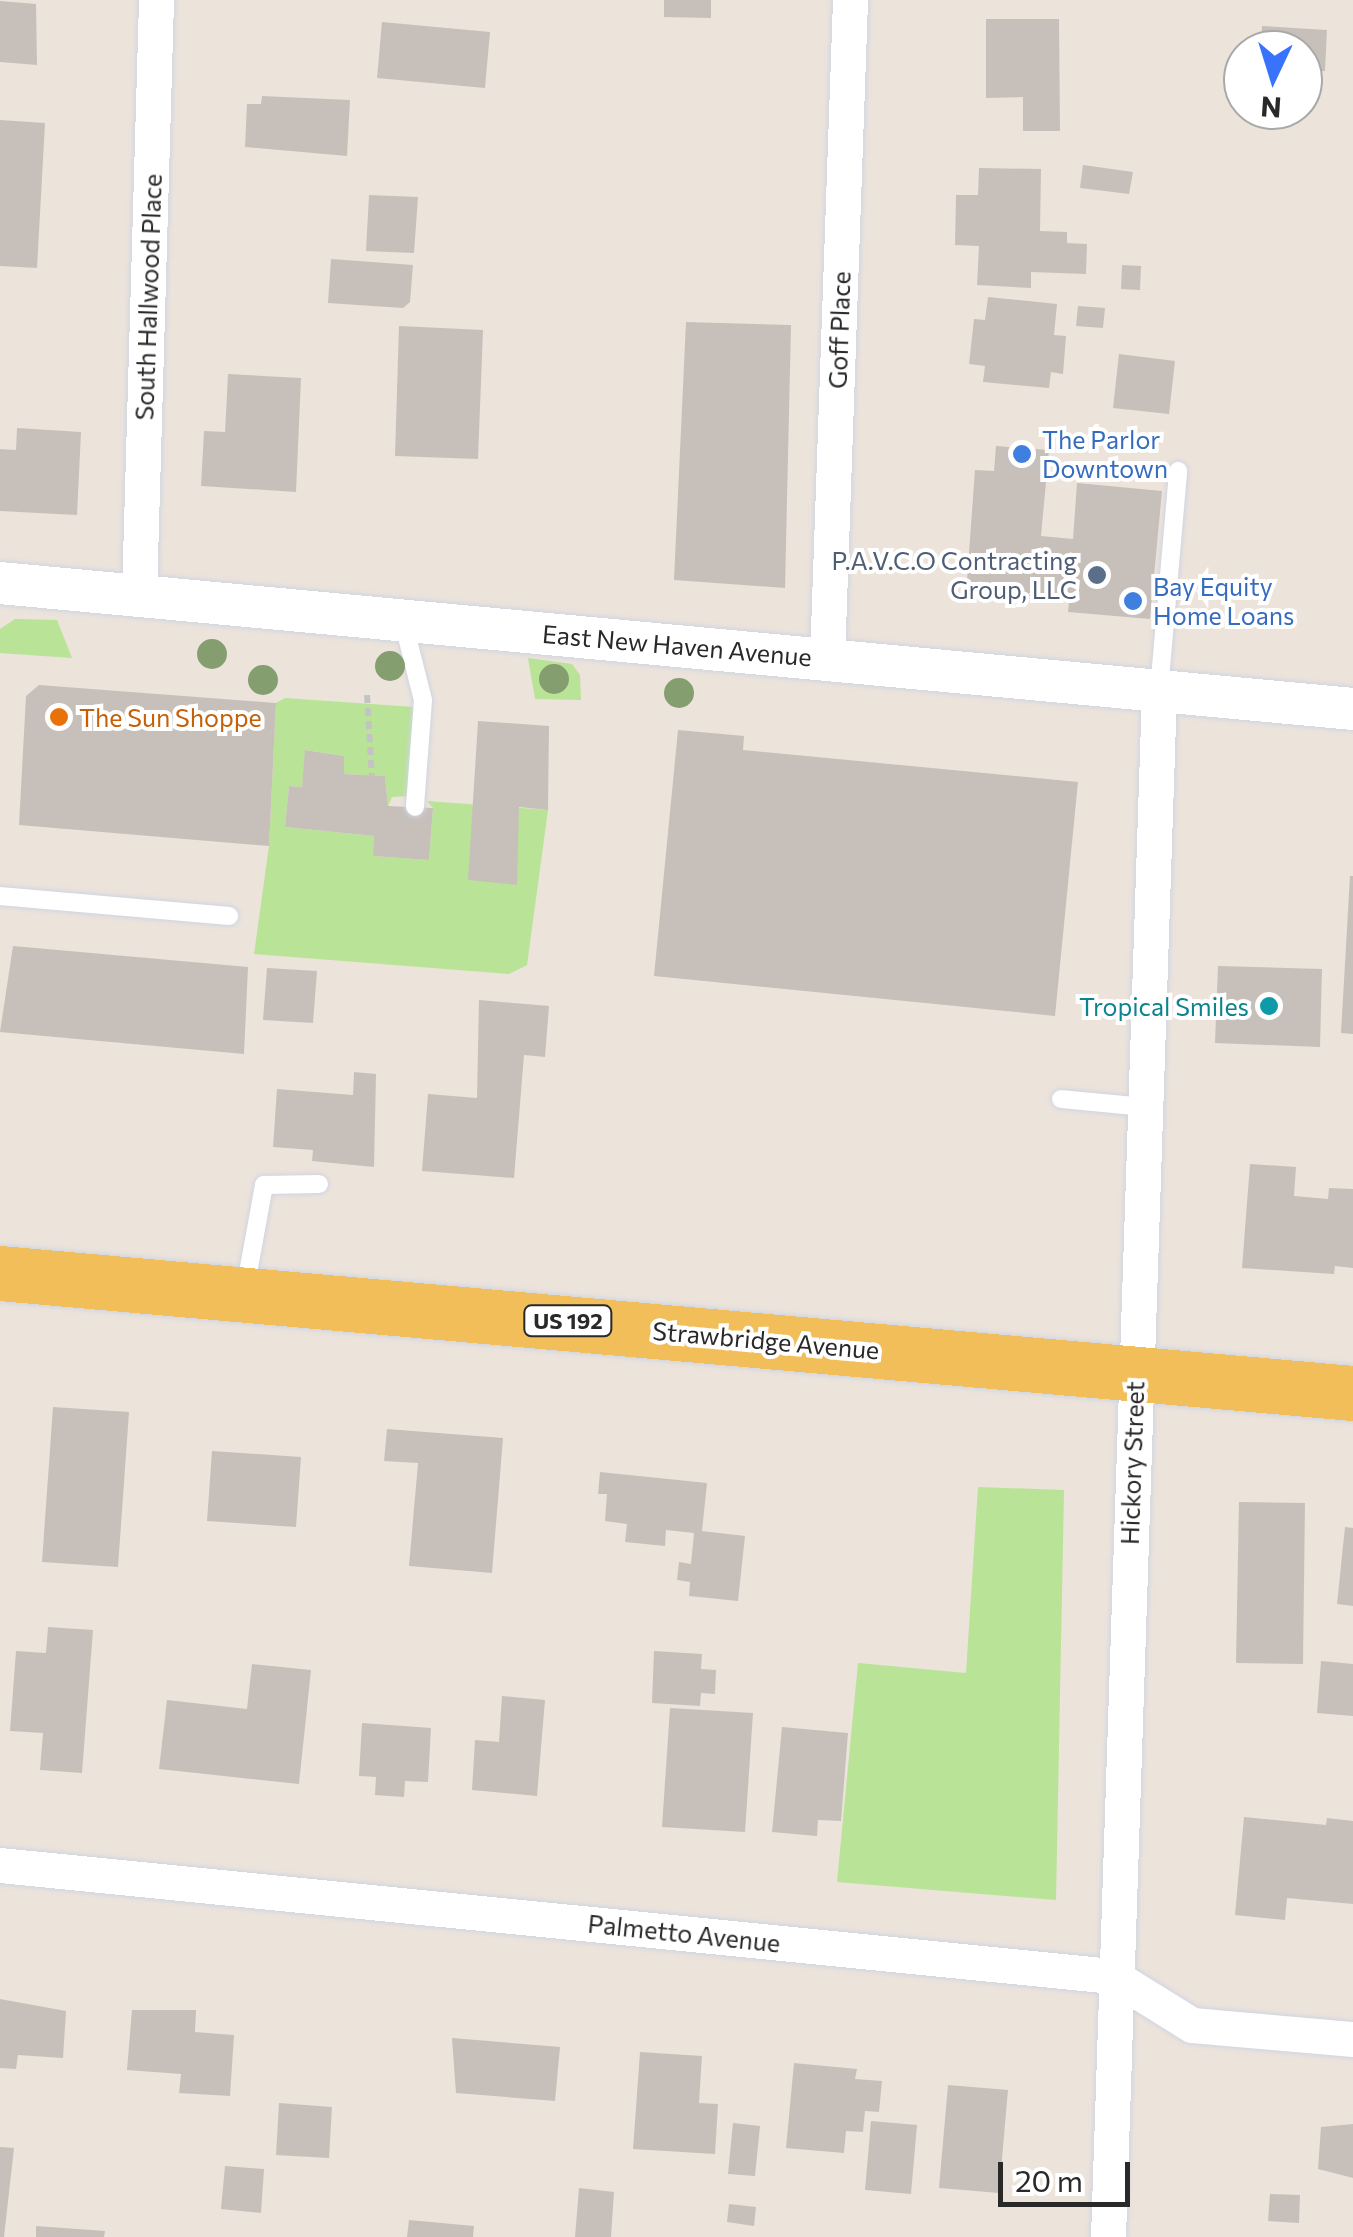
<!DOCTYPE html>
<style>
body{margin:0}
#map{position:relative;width:1353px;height:2237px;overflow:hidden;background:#ece3db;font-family:Commissioner,sans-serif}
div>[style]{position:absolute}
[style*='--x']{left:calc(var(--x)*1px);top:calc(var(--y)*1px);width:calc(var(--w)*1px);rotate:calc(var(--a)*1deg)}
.green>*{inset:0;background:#b9e396}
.building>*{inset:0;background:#c7c0ba}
.path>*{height:6px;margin-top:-3px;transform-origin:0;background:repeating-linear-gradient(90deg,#c3c3c3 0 8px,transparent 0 13px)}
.roads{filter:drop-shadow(0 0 2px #d0d5e2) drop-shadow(0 0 2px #d0d5e2)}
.service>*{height:18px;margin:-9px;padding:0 9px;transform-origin:9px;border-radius:9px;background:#fff}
.minor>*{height:35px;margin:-17.5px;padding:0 17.5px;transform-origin:17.5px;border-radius:17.5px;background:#fff}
.tertiary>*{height:42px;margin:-21px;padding:0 21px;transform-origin:21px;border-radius:21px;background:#fff}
.primary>*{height:55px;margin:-27.5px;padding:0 27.5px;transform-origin:27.5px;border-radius:27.5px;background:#f1be5a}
.trees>*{width:30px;height:30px;margin:-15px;border-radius:50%;background:#859e70}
.dots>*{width:28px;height:28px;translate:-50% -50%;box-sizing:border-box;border:5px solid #fff;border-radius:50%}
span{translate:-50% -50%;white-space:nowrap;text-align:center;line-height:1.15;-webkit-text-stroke:8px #fff;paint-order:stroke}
.shield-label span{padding:2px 8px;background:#fff;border:2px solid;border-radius:8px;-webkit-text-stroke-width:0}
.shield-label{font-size:22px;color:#292929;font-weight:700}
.street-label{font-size:25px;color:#292929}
.shop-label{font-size:25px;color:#366cbe}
.left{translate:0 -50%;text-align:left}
.service-label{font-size:25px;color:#4e5e75}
.right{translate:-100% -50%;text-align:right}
.food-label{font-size:25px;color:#c56008}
.culture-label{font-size:25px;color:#0d838f}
.north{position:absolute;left:1223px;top:30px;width:100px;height:100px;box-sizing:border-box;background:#fff;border:2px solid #a9a9a9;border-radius:50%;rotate:184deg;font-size:28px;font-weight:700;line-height:40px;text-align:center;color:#292929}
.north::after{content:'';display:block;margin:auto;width:35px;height:45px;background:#3972fb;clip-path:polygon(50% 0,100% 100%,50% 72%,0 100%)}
.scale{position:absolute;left:998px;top:2162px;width:132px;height:45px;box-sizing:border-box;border:5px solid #292929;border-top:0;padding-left:12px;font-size:30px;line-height:35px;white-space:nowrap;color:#292929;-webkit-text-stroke:8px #fff;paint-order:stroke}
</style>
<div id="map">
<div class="green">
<div style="clip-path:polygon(15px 619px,57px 620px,72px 658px,0 653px,0 629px)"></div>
<div style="clip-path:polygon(528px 658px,572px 664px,580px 675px,581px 700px,535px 699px)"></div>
<div style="clip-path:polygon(285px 698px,414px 707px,410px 796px,392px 797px,388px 806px,385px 776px,344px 774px,344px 756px,306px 750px,302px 787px,289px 786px,285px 827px,374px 836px,374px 856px,429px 860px,433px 808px,427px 801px,548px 810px,527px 965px,509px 974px,254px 954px,269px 846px,276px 703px)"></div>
<div style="clip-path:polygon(978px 1487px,1064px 1490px,1056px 1900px,837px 1882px,858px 1663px,966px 1673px)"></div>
</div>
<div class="building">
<div style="clip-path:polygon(664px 0,711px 0,711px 18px,664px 17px)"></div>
<div style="clip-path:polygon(0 1px,36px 4px,37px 65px,0 62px)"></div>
<div style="clip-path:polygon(986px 19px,1059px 19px,1060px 131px,1023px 131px,1023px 97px,986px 98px)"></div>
<div style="clip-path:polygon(382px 22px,490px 32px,485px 88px,377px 78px)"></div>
<div style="clip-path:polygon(1262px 26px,1327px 30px,1325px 71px,1303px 70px,1303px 50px,1261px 50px)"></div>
<div style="clip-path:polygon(262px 96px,350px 100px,347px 156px,245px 147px,247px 104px,261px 104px)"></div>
<div style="clip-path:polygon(0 120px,45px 123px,37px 268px,0 266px)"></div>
<div style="clip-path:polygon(1083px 165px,1133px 172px,1129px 194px,1080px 188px)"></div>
<div style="clip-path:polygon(979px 168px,1041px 169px,1040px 231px,1067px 232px,1067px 243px,1087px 244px,1086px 274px,1031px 272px,1031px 288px,977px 285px,979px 246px,955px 245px,956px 195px,978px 195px)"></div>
<div style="clip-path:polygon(369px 195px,418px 197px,414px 253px,366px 251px)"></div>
<div style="clip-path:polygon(331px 259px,413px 265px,410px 302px,403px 308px,328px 303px)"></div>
<div style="clip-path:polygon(1122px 265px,1141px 266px,1140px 290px,1121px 289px)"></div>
<div style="clip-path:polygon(988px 297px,1057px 304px,1054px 335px,1066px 336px,1063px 374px,1051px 372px,1049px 388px,983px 382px,985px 366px,969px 364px,974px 319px,985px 320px)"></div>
<div style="clip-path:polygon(1078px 306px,1105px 308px,1103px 328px,1076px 326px)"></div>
<div style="clip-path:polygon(686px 322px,791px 325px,785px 588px,674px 580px)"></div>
<div style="clip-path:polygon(399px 326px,483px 330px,478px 459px,395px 456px)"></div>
<div style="clip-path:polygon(1119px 354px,1175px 361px,1169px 414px,1113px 408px)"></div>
<div style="clip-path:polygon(228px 374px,301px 378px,296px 492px,201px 486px,204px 431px,225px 432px)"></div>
<div style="clip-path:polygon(17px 428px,81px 432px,77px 515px,0 511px,0 449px,16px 450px)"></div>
<div style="clip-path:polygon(996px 446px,1049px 450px,1041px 536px,1073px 539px,1077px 483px,1162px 491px,1150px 619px,1068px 612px,1069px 602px,966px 594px,975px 470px,994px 471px)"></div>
<div style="clip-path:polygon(39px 685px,276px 703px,269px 846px,19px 825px,26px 696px)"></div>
<div style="clip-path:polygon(478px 721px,549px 726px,548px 810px,519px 807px,517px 885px,468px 880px)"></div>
<div style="clip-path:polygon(678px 730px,744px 736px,743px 750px,1078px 782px,1055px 1016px,654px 976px)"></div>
<div style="clip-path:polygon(305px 750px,344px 756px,344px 774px,385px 776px,388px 806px,433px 808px,429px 860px,373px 856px,374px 836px,285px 827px,289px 786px,302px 787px)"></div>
<div style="clip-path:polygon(1350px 876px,1353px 876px,1353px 1034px,1341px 1033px)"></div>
<div style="clip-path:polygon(13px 946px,248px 967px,244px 1054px,0 1032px)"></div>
<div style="clip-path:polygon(1218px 966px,1322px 969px,1320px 1047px,1215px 1043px)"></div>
<div style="clip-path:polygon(267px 968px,317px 971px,313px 1023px,263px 1020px)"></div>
<div style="clip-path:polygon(479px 1000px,549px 1006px,545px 1057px,524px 1055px,514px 1178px,422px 1171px,428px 1094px,477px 1098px)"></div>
<div style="clip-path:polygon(354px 1072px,376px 1074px,374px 1167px,312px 1161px,313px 1150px,273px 1147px,277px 1089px,353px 1095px)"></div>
<div style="clip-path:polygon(1250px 1164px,1296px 1167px,1294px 1196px,1328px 1199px,1329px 1188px,1353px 1189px,1353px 1268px,1335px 1266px,1334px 1274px,1242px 1268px)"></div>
<div style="clip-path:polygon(53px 1407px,129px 1412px,118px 1567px,42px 1562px)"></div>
<div style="clip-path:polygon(387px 1429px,503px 1438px,492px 1573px,409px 1566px,418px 1463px,384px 1461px)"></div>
<div style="clip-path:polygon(212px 1451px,301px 1457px,296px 1527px,207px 1521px)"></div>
<div style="clip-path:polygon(600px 1472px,707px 1483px,702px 1531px,745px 1536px,738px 1601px,689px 1596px,690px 1582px,677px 1580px,679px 1562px,691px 1564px,694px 1533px,666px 1530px,665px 1546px,625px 1542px,627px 1524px,605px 1521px,607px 1494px,598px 1494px)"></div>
<div style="clip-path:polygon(1239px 1502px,1305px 1503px,1303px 1664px,1236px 1663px)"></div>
<div style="clip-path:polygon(1345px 1527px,1353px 1528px,1353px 1606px,1337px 1604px)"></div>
<div style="clip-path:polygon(48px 1627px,93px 1630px,82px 1773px,40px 1770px,43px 1733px,10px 1731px,16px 1651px,46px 1653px)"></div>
<div style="clip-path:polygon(654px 1651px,702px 1654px,701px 1669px,716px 1670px,715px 1694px,701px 1693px,700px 1706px,652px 1703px)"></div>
<div style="clip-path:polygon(1321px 1661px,1353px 1664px,1353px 1716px,1317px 1713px)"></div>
<div style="clip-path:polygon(252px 1664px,311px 1670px,299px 1784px,159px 1769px,167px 1700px,247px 1709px)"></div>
<div style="clip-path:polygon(502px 1696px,545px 1700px,537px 1796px,472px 1790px,475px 1740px,499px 1742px)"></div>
<div style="clip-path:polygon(670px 1708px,753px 1713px,745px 1832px,662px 1827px)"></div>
<div style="clip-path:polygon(362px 1723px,431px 1728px,428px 1782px,405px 1781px,404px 1797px,375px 1795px,376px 1777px,359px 1776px)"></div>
<div style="clip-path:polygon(782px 1727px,848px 1733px,841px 1821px,818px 1820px,817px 1836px,772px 1832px)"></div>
<div style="clip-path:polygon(1244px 1817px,1326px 1825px,1327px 1818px,1353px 1821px,1353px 1904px,1287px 1898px,1285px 1920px,1235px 1915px)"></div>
<div style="clip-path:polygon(0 1999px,66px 2011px,63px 2058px,18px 2055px,16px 2069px,0 2068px)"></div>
<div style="clip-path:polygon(132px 2010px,196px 2010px,195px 2032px,234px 2035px,230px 2096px,179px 2093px,181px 2074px,127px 2070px)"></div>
<div style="clip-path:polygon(452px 2038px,560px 2047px,555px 2101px,456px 2093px)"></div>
<div style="clip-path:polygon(640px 2052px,702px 2056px,699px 2103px,718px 2104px,715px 2154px,633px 2149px)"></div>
<div style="clip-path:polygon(794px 2063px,857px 2069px,855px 2079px,882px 2081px,879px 2112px,865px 2111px,863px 2132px,846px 2131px,844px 2153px,786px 2148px)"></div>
<div style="clip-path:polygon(948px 2085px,1008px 2090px,999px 2193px,939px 2188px)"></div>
<div style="clip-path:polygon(279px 2103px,332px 2107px,329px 2158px,276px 2155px)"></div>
<div style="clip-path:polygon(871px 2121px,917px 2125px,911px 2194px,865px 2190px)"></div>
<div style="clip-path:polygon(733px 2123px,760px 2126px,755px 2176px,728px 2174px)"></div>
<div style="clip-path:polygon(1353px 2124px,1353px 2178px,1318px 2169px,1321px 2127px)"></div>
<div style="clip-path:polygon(0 2147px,14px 2148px,4px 2237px,0 2237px)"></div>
<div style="clip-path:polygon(225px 2166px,264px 2169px,261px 2213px,221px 2209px)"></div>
<div style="clip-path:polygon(579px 2188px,614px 2192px,611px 2237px,575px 2237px)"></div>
<div style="clip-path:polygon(1270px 2194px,1300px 2195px,1299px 2223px,1268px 2221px)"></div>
<div style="clip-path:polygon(729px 2204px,756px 2207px,754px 2226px,727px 2222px)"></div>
<div style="clip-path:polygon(409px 2220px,474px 2226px,473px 2237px,407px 2237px)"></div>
<div style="clip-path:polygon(36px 2226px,105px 2231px,104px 2237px,36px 2237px)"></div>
</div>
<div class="path">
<div style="--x:367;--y:695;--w:81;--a:86.5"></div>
</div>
<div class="roads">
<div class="service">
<div style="--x:403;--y:621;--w:81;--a:75.8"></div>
<div style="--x:423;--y:700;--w:107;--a:94.3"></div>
<div style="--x:1159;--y:690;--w:220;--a:-85"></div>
<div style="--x:0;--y:896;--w:230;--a:5"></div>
<div style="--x:1061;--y:1099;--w:83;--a:5.5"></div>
<div style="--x:245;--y:1289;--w:106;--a:-79.6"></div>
<div style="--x:264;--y:1185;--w:55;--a:-1"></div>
</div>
<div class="minor">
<div style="--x:139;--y:594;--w:594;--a:-88.36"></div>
<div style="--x:827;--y:659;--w:659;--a:-88"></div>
<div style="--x:0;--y:1865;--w:1119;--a:5.7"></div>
<div style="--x:1113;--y:1976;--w:93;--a:31.8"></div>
<div style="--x:1192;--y:2025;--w:162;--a:5"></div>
<div style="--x:1108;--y:2237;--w:1548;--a:-88.11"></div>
</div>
<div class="tertiary">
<div style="--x:0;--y:583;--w:1359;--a:5.32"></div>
</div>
<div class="primary">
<div style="--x:0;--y:1273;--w:1358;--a:5.07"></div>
</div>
</div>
<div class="trees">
<div style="left:212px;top:654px"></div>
<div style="left:390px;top:666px"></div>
<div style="left:554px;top:679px"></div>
<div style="left:263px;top:680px"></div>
<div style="left:679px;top:693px"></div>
</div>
<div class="dots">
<div style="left:1022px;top:454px;background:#3f7fe0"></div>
<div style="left:1097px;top:575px;background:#5c6f8a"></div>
<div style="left:1133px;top:601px;background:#3f7fe0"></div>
<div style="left:59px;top:717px;background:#e8710a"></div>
<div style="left:1269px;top:1006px;background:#0f9aa8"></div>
</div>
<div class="shield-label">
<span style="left:568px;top:1321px">US 192</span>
</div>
<div class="street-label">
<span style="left:148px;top:297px;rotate:-88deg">South Hallwood Place</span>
<span style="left:839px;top:330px;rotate:-88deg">Goff Place</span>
<span style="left:677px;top:645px;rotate:5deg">East New Haven Avenue</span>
<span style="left:766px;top:1340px;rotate:5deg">Strawbridge Avenue</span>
<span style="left:1132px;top:1463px;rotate:-88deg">Hickory Street</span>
<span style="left:684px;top:1933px;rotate:6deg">Palmetto Avenue</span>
</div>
<div class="shop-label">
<span class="left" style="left:1042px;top:454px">The Parlor<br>Downtown</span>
<span class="left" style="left:1153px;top:601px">Bay Equity<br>Home Loans</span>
</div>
<div class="service-label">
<span class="right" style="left:1077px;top:575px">P.A.V.C.O Contracting<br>Group, LLC</span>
</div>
<div class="food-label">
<span class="left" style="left:79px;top:717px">The Sun Shoppe</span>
</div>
<div class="culture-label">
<span class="right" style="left:1249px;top:1006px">Tropical Smiles</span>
</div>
<div class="north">N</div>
<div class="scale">20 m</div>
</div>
